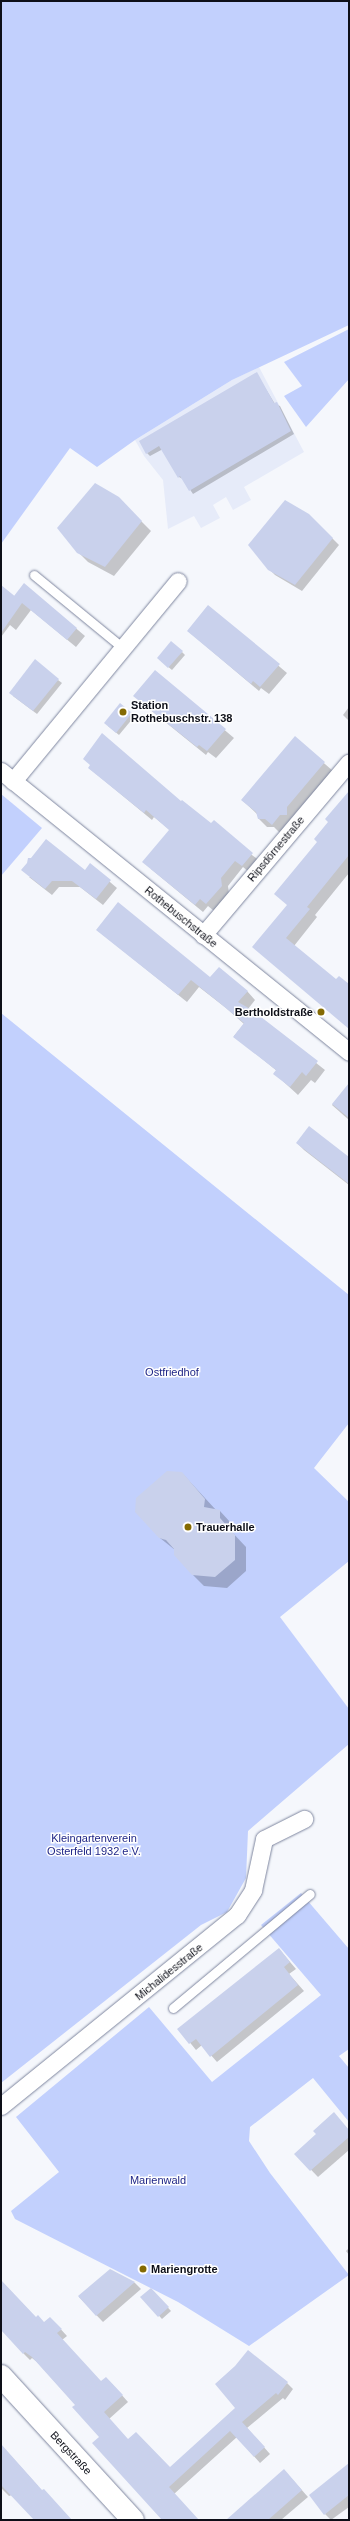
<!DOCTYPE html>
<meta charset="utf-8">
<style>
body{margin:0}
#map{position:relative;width:350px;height:2521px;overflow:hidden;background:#f5f7fc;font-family:Arial,sans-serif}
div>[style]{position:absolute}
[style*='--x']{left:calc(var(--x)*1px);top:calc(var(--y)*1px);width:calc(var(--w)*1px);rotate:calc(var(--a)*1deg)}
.built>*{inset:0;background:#e6ebf9}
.green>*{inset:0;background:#c2d0fd}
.shadow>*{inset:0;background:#0003}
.building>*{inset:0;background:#c9d1ec}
.roads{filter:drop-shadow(0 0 1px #7e869f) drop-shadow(0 0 1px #7e869f)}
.lane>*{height:9px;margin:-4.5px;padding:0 4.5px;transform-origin:4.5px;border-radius:4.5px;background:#fff}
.street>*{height:17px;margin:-8.5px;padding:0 8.5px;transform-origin:8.5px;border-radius:8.5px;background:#fff}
.secondary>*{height:22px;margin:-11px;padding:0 11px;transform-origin:11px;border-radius:11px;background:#fff}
.dots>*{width:11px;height:11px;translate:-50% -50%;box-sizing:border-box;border:2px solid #fff;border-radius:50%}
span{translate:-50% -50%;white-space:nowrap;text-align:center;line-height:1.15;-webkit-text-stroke:3px #fff;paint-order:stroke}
.poi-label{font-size:11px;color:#0d0f18;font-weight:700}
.left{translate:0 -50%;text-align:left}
.right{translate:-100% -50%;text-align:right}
.street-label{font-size:11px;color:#0d0f18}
.park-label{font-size:11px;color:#1f2687}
.frame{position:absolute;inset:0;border:2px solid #0d0f18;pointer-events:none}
</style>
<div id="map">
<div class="built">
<div style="clip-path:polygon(259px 367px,304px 452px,244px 487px,251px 500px,233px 510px,226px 497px,213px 505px,220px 518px,201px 528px,194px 516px,168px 529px,163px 480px,144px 456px,135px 440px,232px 380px)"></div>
</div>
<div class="green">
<div style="clip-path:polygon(1px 1px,349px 1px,349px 325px,232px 380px,135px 440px,97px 467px,70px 448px,1px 544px)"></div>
<div style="clip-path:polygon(349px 329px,349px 379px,306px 427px,284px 396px,302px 386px,284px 362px)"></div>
<div style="clip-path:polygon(1px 794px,42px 828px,1px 876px)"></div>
<div style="clip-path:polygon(1px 1013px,349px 1295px,349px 1423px,314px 1468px,349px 1502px,349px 1561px,280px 1617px,349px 1709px,349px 1744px,248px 1831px,246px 1878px,227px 1912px,201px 1925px,1px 2083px)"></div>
<div style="clip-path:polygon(301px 1893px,349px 1949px,349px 2049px,339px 2056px,349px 2068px,349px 2122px,313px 2078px,250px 2127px,249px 2141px,270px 2173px,349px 2275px,249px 2346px,178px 2302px,15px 2219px,11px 2211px,59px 2172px,16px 2117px,149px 2007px,212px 2082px,321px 1995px,261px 1925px)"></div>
</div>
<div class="shadow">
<div style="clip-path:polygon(256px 373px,275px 404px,280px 406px,294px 434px,193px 494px,183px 479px,179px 477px,163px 449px,150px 456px,147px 453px)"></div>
<div style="clip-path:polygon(118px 498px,151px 531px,114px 576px,88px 562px,78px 552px)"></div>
<div style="clip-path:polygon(309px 515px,339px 545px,302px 591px,275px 575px,268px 568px)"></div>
<div style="clip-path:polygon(24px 584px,85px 636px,76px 647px,31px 610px,16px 630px,10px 625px,1px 637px,1px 586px,18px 600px)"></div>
<div style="clip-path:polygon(208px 606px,287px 673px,269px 694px,261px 688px,259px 691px,188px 631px)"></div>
<div style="clip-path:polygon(182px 652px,185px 655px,172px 670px,161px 661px)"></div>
<div style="clip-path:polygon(155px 671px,234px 738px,216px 758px,208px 752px,206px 755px,143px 704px)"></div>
<div style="clip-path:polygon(58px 680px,62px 683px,37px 714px,13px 696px)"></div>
<div style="clip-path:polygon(349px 707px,349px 721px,343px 715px)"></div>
<div style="clip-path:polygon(131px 713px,134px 717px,119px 735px,108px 726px)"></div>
<div style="clip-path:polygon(295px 738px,333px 771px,280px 833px,274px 827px,267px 827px,259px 819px,257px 814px,242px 800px)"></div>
<div style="clip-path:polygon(89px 768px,181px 803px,260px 861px,250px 873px,243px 867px,228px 886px,229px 894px,214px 911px,208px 906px,203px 912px,151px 869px,170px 830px,154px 817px,152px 820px)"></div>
<div style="clip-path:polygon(349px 792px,349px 873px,315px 915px,317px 917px,294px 946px,336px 981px,349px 985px,349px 1027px,253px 947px,288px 905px,318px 842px)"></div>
<div style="clip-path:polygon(90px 865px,117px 888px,103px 905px,80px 887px,59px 887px,52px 895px,29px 877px,85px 871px)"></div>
<div style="clip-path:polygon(97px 930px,211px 979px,247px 991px,255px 1000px,248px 1009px,325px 1070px,315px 1083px,311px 1080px,298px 1095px,274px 1073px,277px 1071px,234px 1036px,244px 1024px,226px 1008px,199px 987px,187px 1002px)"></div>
<div style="clip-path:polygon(349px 1084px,349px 1120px,332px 1105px)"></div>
<div style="clip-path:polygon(297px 1143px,349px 1158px,349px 1185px,304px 1150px)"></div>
<div style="clip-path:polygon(182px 1473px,216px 1510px,220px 1511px,231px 1523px,231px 1531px,246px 1547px,246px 1571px,227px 1588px,204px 1586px,193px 1575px,175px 1550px,160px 1538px)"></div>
<div style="clip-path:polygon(279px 1949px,296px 1969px,289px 1974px,304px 1991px,217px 2062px,202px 2045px,196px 2050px,179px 2029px)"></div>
<div style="clip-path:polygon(349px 2130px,349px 2150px,318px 2177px,296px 2154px)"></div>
<div style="clip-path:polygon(349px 2248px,349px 2255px,346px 2251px)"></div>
<div style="clip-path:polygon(110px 2270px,135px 2283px,141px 2289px,103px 2322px,79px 2297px)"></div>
<div style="clip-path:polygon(1px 2281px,36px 2318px,45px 2323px,56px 2324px,67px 2336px,62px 2340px,101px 2382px,112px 2384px,128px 2402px,109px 2419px,128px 2440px,170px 2468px,287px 2383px,293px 2389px,285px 2400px,283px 2398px,247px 2428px,270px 2454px,260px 2463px,237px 2437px,174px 2494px,198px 2520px,164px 2520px,76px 2405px,37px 2362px,32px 2358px,30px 2360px,24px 2354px,1px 2326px)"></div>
<div style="clip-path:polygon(151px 2289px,171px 2311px,162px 2319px,142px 2297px)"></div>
<div style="clip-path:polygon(1px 2445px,38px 2486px,9px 2496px,1px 2488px)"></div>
<div style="clip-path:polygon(349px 2464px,349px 2507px,331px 2520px,325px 2514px)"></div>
<div style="clip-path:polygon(284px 2470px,308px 2497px,281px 2520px,227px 2520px)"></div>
</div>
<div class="building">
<div style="clip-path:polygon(257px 372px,274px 403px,277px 402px,291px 431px,189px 491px,180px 476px,178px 478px,159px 446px,146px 454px,139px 441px)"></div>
<div style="clip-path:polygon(95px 483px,119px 497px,142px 521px,105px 567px,77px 553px,57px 528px)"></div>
<div style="clip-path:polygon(285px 500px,309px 514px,333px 538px,295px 585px,268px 570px,248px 545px)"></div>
<div style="clip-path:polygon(24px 583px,77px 628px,67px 640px,22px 603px,1px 633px,1px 585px,22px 602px,14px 596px)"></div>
<div style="clip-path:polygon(208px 605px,280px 664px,260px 687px,253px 681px,251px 684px,187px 631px)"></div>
<div style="clip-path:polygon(171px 641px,183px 651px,168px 668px,157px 658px)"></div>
<div style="clip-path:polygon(35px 659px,59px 679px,33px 711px,9px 693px)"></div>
<div style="clip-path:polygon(155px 670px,226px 729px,207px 751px,199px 745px,197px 747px,133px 696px)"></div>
<div style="clip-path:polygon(120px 703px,132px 713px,116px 733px,104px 723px)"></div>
<div style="clip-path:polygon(102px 733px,181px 801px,182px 800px,211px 823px,214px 820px,253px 853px,242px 866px,235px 861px,221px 878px,222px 886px,206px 904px,200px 899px,195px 905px,142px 862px,169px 830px,146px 810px,144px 813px,88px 768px,90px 765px,83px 759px)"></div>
<div style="clip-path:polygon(295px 736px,325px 762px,287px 807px,287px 815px,280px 815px,272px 825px,265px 819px,258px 819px,256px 812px,241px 800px)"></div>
<div style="clip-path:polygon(349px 791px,349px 855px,307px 907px,310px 909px,286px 938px,336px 979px,339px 976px,349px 984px,349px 1029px,252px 947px,287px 905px,274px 894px,317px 842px,314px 839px,328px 822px,325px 819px)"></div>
<div style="clip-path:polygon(46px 839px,85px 870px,90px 863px,111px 880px,96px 899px,72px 881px,52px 881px,45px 889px,21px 870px,27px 863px,28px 858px,31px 858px)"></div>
<div style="clip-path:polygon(118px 902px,210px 977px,219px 967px,248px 991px,238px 1002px,252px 1010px,318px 1061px,306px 1076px,302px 1072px,290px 1087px,273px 1074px,276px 1070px,233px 1037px,244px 1023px,216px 1000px,191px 980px,178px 995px,96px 930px)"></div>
<div style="clip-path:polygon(349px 1083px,349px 1118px,332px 1104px)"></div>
<div style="clip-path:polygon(309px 1126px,349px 1157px,349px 1184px,296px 1143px)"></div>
<div style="clip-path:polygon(167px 1471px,182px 1472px,205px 1499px,204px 1507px,220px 1510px,220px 1518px,235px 1535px,235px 1560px,215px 1577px,192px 1575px,174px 1555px,174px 1549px,166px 1540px,159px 1538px,135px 1512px,136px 1498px)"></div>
<div style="clip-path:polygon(279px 1948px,290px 1962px,284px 1967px,298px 1985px,210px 2057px,196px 2039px,189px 2044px,177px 2029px)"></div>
<div style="clip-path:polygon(334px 2112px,349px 2130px,349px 2137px,310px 2171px,294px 2154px,316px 2134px,313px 2131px)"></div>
<div style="clip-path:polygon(110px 2269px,135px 2282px,96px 2316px,78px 2296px)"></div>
<div style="clip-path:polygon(1px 2280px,36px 2317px,38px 2315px,44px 2322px,50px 2317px,62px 2329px,57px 2333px,101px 2381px,106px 2377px,123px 2395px,104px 2412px,128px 2439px,136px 2432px,170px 2467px,235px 2408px,215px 2384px,235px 2366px,248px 2350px,288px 2382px,278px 2395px,276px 2393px,242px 2422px,265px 2447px,254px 2457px,230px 2431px,169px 2487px,199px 2520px,162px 2520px,92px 2443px,99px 2437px,72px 2407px,75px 2405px,32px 2357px,25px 2352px,23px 2354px,1px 2330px)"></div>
<div style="clip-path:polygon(151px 2288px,169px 2307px,158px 2317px,140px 2297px)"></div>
<div style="clip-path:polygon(1px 2444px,42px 2490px,44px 2489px,72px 2520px,34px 2520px,1px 2485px)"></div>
<div style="clip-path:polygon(349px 2463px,349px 2495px,324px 2515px,309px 2495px)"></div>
<div style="clip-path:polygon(284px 2469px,302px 2490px,268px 2520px,226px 2520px)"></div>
</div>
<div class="roads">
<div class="lane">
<div style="--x:34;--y:575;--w:115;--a:39.4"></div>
<div style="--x:173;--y:2008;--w:178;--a:-39.8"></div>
</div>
<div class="street">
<div style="--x:1;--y:771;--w:447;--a:38.9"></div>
<div style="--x:13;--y:781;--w:259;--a:-50.5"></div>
<div style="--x:203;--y:935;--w:226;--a:-49.8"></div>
<div style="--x:1;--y:2106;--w:304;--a:-39"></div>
<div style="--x:237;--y:1915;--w:30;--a:-57"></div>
<div style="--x:253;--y:1890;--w:52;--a:-77.8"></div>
<div style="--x:264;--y:1839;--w:45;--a:-26.6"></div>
</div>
<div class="secondary">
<div style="--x:1;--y:2376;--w:195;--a:47.5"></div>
</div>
</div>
<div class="dots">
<div style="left:123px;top:712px;background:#846a03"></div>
<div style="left:321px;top:1012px;background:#846a03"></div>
<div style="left:188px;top:1527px;background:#846a03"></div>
<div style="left:143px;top:2269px;background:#846a03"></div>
</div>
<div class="poi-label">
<span class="left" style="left:131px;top:712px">Station<br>Rothebuschstr. 138</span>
<span class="right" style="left:313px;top:1012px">Bertholdstraße</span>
<span class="left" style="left:196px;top:1527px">Trauerhalle</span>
<span class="left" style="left:151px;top:2269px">Mariengrotte</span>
</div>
<div class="street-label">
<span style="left:276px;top:849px;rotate:-50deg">Ripsdörnestraße</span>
<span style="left:181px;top:917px;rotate:39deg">Rothebuschstraße</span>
<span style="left:169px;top:1972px;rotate:-39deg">Michalidesstraße</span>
<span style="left:71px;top:2453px;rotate:47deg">Bergstraße</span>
</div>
<div class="park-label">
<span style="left:172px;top:1372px">Ostfriedhof</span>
<span style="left:94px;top:1845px">Kleingartenverein<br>Osterfeld 1932 e.V.</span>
<span style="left:158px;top:2180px">Marienwald</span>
</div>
<div class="frame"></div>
</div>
